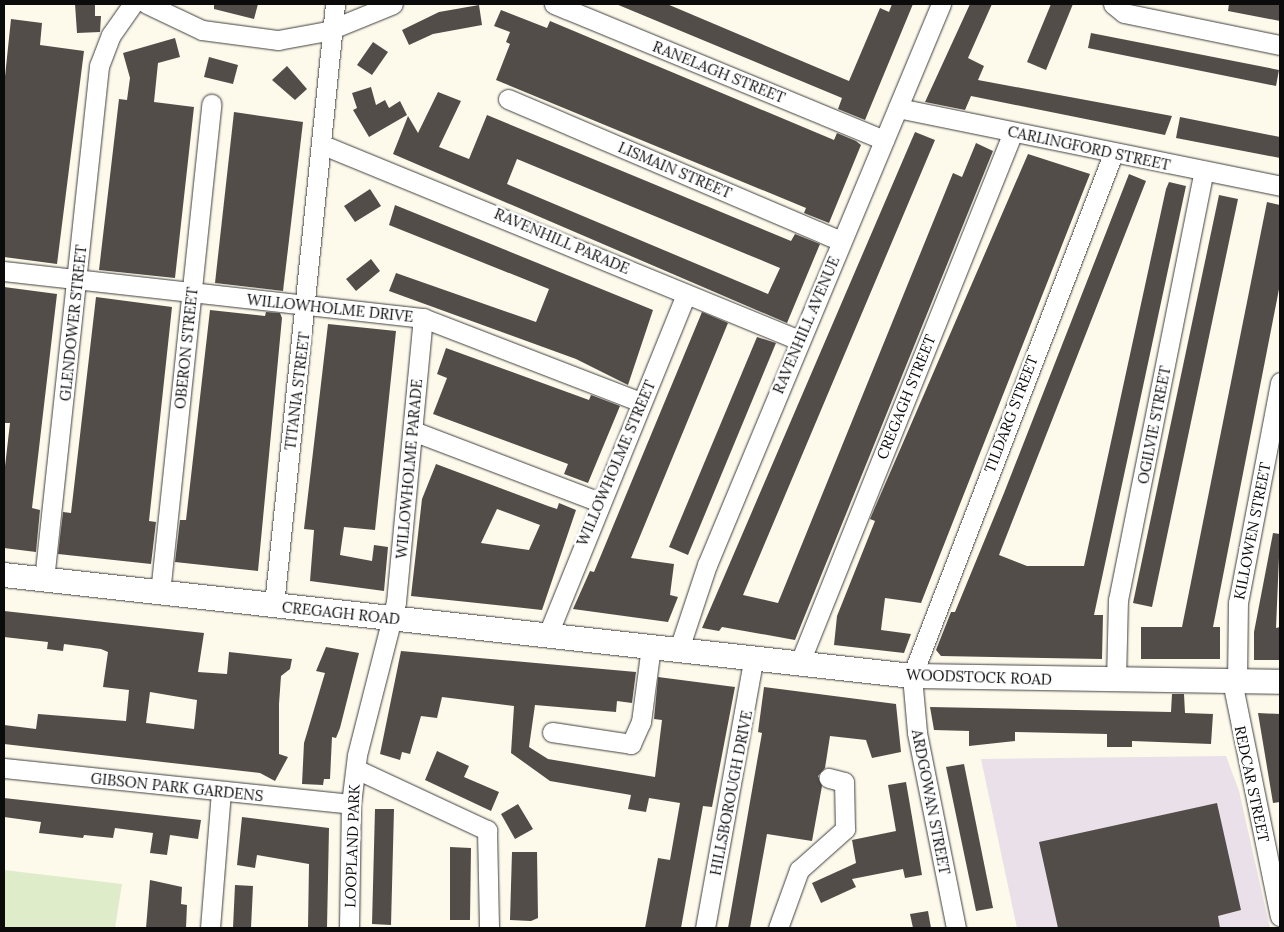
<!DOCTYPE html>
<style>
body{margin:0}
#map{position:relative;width:1284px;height:932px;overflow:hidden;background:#fdfaeb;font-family:Lora,serif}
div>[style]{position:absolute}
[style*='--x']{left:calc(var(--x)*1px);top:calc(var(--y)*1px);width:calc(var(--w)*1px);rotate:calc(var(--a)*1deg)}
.industrial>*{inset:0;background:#e9e0e9}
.pitch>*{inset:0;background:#dfecc9}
.building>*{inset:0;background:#534d49}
.roads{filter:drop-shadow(0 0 1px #3e3e3e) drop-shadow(0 0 1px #3e3e3e)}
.minor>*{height:19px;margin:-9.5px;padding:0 9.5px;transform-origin:9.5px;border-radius:9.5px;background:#fff}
.tertiary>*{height:24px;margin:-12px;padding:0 12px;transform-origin:12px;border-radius:12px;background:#fff}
span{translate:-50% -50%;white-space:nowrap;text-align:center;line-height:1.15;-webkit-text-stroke:5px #fff;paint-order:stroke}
.street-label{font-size:15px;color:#0b0b0b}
.frame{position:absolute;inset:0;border:5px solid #0b0b0b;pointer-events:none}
</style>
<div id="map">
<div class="industrial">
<div style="clip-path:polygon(1226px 756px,1239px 791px,1270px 928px,1017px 928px,981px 759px)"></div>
</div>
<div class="pitch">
<div style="clip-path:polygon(4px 870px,122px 884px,115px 928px,4px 928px)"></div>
</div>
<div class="building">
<div style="clip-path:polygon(75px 4px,95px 4px,95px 16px,101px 16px,100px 32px,77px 33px)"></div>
<div style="clip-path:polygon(214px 4px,258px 4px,254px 19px,214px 9px)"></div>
<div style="clip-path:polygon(616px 4px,667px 4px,849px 81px,880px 8px,889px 12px,892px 4px,913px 4px,865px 120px,838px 109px,842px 98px)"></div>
<div style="clip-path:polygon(970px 4px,992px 4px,968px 58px,984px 66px,978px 80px,1172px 116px,1165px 135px,971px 96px,965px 110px,925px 102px)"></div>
<div style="clip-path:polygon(1051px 4px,1073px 4px,1046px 70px,1027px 62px)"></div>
<div style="clip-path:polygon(1229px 4px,1280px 4px,1280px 21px,1228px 11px)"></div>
<div style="clip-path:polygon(479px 5px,482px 25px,433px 34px,409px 45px,402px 30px,439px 12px)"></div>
<div style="clip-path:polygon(501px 10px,547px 28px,550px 21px,834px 140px,837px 133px,856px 141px,861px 145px,829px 223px,804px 213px,806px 208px,496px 80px,510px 44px,506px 42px,510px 32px,494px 26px)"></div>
<div style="clip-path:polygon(11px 19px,42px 23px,40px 45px,84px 51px,57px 264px,4px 257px,4px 86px)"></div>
<div style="clip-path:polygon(1091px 33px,1279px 70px,1276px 86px,1088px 48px)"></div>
<div style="clip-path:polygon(175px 38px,180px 57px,158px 63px,154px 102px,194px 107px,175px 278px,99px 270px,119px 99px,127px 100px,130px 78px,123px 53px)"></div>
<div style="clip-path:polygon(373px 42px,388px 52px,372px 75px,357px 65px)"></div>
<div style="clip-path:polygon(209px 57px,238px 65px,233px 84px,204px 77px)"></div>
<div style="clip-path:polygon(287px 66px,307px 89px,295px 100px,272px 80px)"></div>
<div style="clip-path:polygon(371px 87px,376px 105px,385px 100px,389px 108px,400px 101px,407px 115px,369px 137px,353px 110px,357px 108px,352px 93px)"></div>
<div style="clip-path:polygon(evenodd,438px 92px,461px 101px,439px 147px,469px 159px,487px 115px,791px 241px,795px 234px,820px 244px,787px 323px,393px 154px,408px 116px,418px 133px,438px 92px,517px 159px,780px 268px,768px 294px,507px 184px,517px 159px)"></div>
<div style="clip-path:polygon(234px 112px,303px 122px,283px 291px,215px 283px)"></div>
<div style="clip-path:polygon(1180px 117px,1280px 137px,1280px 158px,1176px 138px)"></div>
<div style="clip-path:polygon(915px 132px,935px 140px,743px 595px,778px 603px,953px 173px,962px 177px,976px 143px,993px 151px,795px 640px,722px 627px,719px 631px,702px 628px)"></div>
<div style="clip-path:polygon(1028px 154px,1090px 174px,921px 603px,885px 598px,881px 630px,911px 634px,904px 653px,834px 645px,837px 616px,875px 521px,870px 519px)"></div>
<div style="clip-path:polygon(1129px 174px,1146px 181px,999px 555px,1027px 566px,1084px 566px,1166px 189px,1169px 182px,1186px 186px,1094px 615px,1103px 615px,1102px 659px,941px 656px,936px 650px,951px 612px,955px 612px,1004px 493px)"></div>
<div style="clip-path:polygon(370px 189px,381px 206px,355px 222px,344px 206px)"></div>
<div style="clip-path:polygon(1219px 195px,1238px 199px,1152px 607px,1133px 603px)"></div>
<div style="clip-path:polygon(1267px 202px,1280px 205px,1280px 284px,1213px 627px,1220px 627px,1220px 659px,1141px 659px,1141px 627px,1182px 627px)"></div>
<div style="clip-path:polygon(395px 205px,653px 310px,628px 385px,576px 359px,389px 291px,396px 273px,536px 322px,549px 289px,389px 225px)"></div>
<div style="clip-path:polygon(371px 259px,380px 271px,356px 291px,346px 279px)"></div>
<div style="clip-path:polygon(4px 287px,57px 294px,32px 508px,40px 510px,36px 552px,4px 548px,4px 475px,10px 423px,4px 423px)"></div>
<div style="clip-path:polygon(96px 297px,172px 307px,149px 521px,156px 522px,151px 564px,58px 554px,63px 512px,71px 513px)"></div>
<div style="clip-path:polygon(210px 310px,265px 316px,266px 312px,280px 313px,282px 318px,258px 571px,175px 562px,180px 520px,186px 520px)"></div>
<div style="clip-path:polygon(702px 312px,728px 323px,631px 558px,674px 564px,670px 595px,678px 597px,668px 622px,573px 609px,590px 571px,594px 572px)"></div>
<div style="clip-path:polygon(328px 324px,396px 331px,375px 530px,344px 527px,340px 555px,372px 561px,374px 545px,388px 547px,384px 591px,310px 581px,314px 530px,304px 529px)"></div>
<div style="clip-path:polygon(757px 337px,776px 343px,688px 555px,669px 547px)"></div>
<div style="clip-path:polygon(446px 348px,589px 400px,591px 395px,620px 406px,588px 483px,564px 474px,568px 464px,433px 414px,447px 378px,437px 374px)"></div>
<div style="clip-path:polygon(evenodd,436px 464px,548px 506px,557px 509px,559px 503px,576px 510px,542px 610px,411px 596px,422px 499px,436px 464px,497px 509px,540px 525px,529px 550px,481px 543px,497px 509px)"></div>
<div style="clip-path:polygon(1273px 533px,1280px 534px,1276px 628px,1280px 627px,1280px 660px,1254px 660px,1254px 632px)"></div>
<div style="clip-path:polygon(evenodd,4px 611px,204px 633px,198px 672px,227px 674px,229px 652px,292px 659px,290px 669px,281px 676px,279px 704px,279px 754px,288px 757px,275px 781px,260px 773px,4px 744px,4px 725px,36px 729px,38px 714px,126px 721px,129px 690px,103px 687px,108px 652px,101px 649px,64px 644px,63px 651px,47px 649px,48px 642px,4px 637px,4px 611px,150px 692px,197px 700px,194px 729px,146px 723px,150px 692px)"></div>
<div style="clip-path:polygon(326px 647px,359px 653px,340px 728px,336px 738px,332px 737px,330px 779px,324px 779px,323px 785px,302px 784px,304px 743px,325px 673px,316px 671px)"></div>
<div style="clip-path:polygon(401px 651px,636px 672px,632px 703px,617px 701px,616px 712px,535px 705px,529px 747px,548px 759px,655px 777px,662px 720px,654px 719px,658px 677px,735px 687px,712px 807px,703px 806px,681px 928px,645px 928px,658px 858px,670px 860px,680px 803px,649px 798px,646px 812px,628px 809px,631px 795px,550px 781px,511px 753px,514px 706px,442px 697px,437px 718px,421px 716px,410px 754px,402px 752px,400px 760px,380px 754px)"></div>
<div style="clip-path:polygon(764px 687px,896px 704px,901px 752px,872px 758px,866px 740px,830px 736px,825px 768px,818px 776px,822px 786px,812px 841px,767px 834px,750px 928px,728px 928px,762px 733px,758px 732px)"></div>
<div style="clip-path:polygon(1172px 694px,1184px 694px,1185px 713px,1213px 714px,1211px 744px,1132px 741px,1132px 747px,1107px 747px,1107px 734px,1015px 732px,1015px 741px,969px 746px,969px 731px,934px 730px,930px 707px,1171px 712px)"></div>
<div style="clip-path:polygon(1258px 713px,1280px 714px,1280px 802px,1273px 803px)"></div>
<div style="clip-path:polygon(437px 751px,469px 766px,464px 777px,499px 792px,491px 811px,425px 780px)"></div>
<div style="clip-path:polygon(964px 764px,993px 908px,976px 911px,946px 767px)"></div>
<div style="clip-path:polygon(906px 782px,922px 875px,905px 878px,903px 869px,852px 879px,856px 887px,821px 903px,812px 883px,856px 863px,852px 840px,896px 831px,888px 785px)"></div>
<div style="clip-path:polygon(4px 798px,201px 820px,198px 839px,170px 835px,167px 855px,150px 853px,153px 833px,115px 828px,113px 838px,84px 835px,83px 838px,39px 833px,41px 822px,4px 817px)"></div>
<div style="clip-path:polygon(1217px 803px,1241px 910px,1218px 916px,1220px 928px,1058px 928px,1039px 842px)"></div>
<div style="clip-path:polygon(518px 804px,533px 829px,515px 839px,501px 814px)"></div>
<div style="clip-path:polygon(375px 809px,394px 809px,391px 925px,372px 924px)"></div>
<div style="clip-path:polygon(242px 817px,329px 828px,327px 928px,308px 928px,309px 864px,257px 855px,255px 868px,237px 865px)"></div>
<div style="clip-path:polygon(450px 847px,471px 848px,470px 920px,450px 920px)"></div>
<div style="clip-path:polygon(512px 852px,537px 852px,538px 918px,531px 921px,510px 920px)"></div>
<div style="clip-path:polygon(150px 880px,182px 887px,181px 904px,187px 905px,186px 928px,146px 928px)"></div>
<div style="clip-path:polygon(235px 885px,253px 886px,251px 928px,233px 928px)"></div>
<div style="clip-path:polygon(928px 911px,931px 928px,913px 928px,910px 914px)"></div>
</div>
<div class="roads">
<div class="minor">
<div style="--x:147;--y:4;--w:61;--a:25.3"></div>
<div style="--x:202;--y:30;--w:77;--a:7.5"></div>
<div style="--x:278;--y:40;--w:50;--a:-10.4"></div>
<div style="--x:327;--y:31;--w:71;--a:-22.2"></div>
<div style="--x:554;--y:4;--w:357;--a:22.4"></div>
<div style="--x:1113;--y:4;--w:14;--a:39"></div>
<div style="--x:1124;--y:13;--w:159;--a:11.6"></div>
<div style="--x:508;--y:99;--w:362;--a:23.1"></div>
<div style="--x:898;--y:108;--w:390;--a:11.5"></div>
<div style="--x:323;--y:145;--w:514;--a:22.28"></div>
<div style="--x:4;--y:271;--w:422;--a:6.4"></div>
<div style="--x:423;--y:318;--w:234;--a:21.1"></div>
<div style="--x:413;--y:431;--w:200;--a:20.8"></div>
<div style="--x:44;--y:580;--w:517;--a:-83.89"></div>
<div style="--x:99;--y:66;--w:33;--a:-69"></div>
<div style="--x:111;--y:35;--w:38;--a:-55"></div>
<div style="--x:160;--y:593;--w:492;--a:-84"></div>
<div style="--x:274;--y:605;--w:604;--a:-84.2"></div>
<div style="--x:548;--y:634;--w:367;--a:-67.9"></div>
<div style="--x:679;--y:649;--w:89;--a:-71.6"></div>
<div style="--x:707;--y:565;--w:608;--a:-67.36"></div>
<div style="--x:800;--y:662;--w:571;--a:-68.11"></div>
<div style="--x:1116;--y:680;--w:80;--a:-88.6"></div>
<div style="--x:1118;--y:600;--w:438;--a:-78.7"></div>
<div style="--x:1232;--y:681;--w:240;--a:78.5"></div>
<div style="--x:1237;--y:682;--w:79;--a:-89.3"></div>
<div style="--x:1238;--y:603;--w:225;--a:-79.2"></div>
<div style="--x:552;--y:732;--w:80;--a:8.6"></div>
<div style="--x:631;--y:744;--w:24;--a:-66"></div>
<div style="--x:641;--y:722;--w:77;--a:-82.5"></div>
<div style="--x:4;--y:768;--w:349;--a:5.9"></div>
<div style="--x:356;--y:769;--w:145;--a:25"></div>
<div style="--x:487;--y:830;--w:98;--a:88.8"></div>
<div style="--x:210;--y:928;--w:136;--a:-85.4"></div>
<div style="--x:349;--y:928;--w:124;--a:-89.1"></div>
<div style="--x:351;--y:804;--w:49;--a:-83"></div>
<div style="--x:357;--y:755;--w:158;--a:-75.7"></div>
<div style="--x:396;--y:602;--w:285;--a:-84.6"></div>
<div style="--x:705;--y:928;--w:275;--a:-79.8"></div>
<div style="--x:778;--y:928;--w:62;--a:-70.1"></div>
<div style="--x:799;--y:870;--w:62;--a:-41.7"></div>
<div style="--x:845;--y:829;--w:47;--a:-91.2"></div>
<div style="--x:844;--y:782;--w:16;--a:-165"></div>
<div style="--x:956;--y:928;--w:200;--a:-101.3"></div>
<div style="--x:917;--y:732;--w:56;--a:-95.1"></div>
<div style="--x:912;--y:676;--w:559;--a:-68.94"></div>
</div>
<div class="tertiary">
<div style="--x:4;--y:575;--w:914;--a:6.35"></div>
<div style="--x:912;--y:676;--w:368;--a:0.9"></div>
</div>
</div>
<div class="street-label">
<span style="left:719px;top:72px;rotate:22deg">RANELAGH STREET</span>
<span style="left:1089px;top:148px;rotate:12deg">CARLINGFORD STREET</span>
<span style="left:675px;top:170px;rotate:23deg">LISMAIN STREET</span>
<span style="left:562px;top:241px;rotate:23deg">RAVENHILL PARADE</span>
<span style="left:330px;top:308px;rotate:6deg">WILLOWHOLME DRIVE</span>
<span style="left:73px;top:323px;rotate:-84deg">GLENDOWER STREET</span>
<span style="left:806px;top:325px;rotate:-67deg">RAVENHILL AVENUE</span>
<span style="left:186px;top:348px;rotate:-84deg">OBERON STREET</span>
<span style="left:297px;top:391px;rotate:-83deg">TITANIA STREET</span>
<span style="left:906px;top:397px;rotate:-68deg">CREGAGH STREET</span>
<span style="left:1011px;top:414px;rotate:-69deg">TILDARG STREET</span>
<span style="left:1154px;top:425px;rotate:-79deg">OGILVIE STREET</span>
<span style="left:616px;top:463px;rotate:-67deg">WILLOWHOLME STREET</span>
<span style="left:409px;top:469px;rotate:-85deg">WILLOWHOLME PARADE</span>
<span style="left:1252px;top:531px;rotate:-79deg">KILLOWEN STREET</span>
<span style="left:341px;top:613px;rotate:6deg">CREGAGH ROAD</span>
<span style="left:979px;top:677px;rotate:2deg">WOODSTOCK ROAD</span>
<span style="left:1252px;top:784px;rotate:78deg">REDCAR STREET</span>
<span style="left:177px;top:787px;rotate:6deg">GIBSON PARK GARDENS</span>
<span style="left:731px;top:793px;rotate:-79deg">HILLSBOROUGH DRIVE</span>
<span style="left:931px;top:802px;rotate:79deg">ARDGOWAN STREET</span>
<span style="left:352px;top:846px;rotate:-88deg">LOOPLAND PARK</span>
</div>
<div class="frame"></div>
</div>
